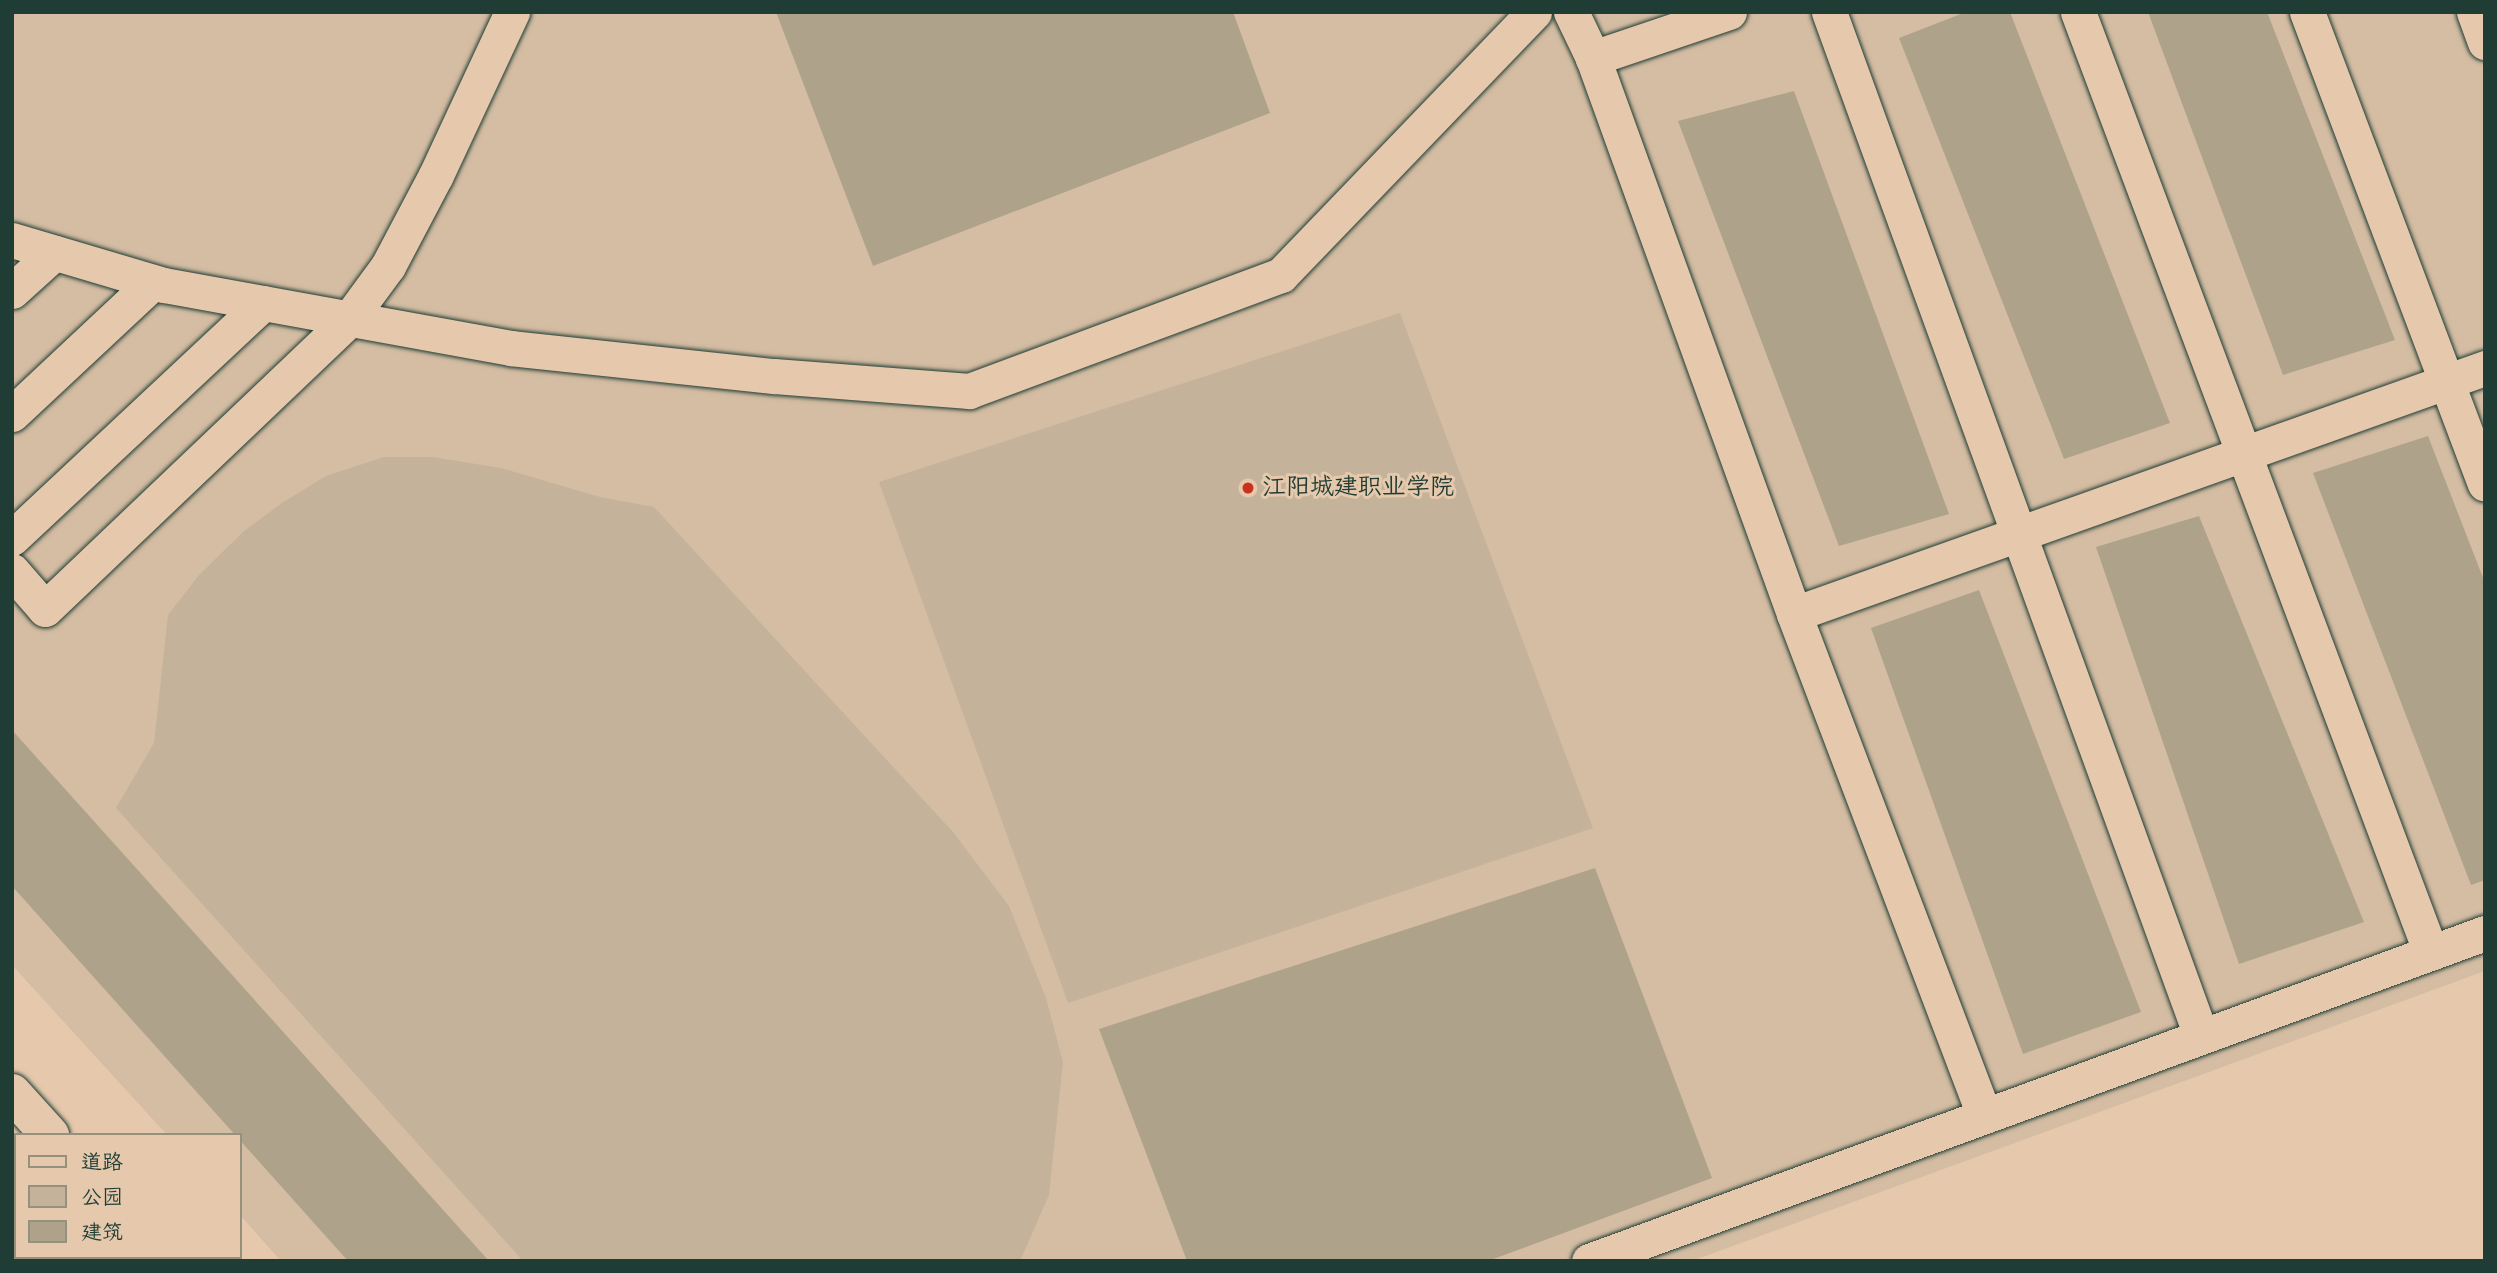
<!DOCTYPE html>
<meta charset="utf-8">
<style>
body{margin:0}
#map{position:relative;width:2497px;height:1273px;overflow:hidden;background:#e6c9ad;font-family:Mynerve,"LXGW WenKai TC",sans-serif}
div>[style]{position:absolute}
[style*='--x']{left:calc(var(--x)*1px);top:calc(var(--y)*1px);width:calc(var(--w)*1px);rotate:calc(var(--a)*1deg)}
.built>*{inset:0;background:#d5bda3}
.green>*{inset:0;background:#c5b29a}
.building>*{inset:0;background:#aea28b}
.roads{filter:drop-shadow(0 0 2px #1f3d34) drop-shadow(0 0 2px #1f3d34)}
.street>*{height:35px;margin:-17.5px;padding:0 17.5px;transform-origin:17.5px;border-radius:17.5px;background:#e6c9ad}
.secondary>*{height:38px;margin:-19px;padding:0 19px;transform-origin:19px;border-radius:19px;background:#e6c9ad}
.dots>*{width:19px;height:19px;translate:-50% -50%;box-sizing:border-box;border:4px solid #e6c9ad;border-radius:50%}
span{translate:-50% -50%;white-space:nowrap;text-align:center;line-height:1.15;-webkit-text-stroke:6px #e6c9ad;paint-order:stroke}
.poi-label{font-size:24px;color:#1f3d34}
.left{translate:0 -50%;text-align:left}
.frame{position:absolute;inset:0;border:14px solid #1f3d34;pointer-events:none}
.legend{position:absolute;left:14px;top:1133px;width:228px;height:126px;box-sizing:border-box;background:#e6c9ad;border:2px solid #96917d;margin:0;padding:9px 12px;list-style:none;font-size:21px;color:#1f3d34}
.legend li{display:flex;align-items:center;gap:14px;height:35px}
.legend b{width:35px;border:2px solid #96917d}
</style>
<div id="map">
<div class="built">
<div style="clip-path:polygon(12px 12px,2485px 12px,2485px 971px,1692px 1261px,281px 1261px,240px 1215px,240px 1135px,167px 1135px,12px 965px)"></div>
</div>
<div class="green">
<div style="clip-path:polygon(1400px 313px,1593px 828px,1068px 1003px,879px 482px)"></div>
<div style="clip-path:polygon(384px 457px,432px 457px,501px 468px,600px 497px,654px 507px,953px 832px,1009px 906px,1046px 998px,1063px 1062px,1049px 1195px,1020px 1261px,523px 1261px,116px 808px,154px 743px,168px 615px,199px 575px,244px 531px,282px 503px,326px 476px)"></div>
</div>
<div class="building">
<div style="clip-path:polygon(776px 12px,1233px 12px,1270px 113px,873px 266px)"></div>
<div style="clip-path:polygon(1966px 12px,2010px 12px,2170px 423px,2064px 459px,1899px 38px)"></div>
<div style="clip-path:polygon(2148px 12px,2267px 12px,2395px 340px,2283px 375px)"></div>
<div style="clip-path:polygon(1794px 91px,1949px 514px,1839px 546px,1678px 121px)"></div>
<div style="clip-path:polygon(2428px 436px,2485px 583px,2485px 880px,2471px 885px,2313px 473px)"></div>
<div style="clip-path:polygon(2199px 516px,2364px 922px,2239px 964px,2096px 547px)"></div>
<div style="clip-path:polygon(1979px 590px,2141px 1012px,2023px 1054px,1871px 628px)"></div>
<div style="clip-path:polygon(12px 730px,489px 1261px,348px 1261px,12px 886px)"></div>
<div style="clip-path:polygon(1595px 868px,1712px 1178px,1488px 1261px,1187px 1261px,1099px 1029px)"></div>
</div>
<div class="roads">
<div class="street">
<div style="--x:1571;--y:12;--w:51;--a:64.4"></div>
<div style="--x:1729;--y:12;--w:144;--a:161.3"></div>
<div style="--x:1593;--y:58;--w:591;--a:70.12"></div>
<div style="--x:1794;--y:614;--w:536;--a:69.23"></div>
<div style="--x:1829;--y:12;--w:1089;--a:70.03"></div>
<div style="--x:2078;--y:12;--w:1005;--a:69.44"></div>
<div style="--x:2307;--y:12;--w:504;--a:69.34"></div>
<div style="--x:2474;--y:12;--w:32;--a:70"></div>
<div style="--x:12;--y:240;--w:159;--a:16.5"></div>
<div style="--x:164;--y:285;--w:352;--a:10.3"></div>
<div style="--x:510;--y:348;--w:265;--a:6.1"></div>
<div style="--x:774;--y:376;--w:196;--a:4.4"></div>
<div style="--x:969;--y:391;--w:333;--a:-20.4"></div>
<div style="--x:1281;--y:275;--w:365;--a:-46.1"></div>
<div style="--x:12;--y:291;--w:57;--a:-42.1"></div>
<div style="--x:12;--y:414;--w:193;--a:-43.1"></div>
<div style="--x:12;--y:538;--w:344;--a:-43.1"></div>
<div style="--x:12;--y:571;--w:50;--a:49"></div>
<div style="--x:45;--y:609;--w:420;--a:-43.6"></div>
<div style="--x:349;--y:319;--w:66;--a:-53.7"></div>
<div style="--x:388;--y:266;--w:103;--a:-62.2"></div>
<div style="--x:436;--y:175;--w:180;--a:-65"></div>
<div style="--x:1794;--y:614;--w:733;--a:-19.6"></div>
<div style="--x:1589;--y:1261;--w:954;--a:-20.11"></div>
</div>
<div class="secondary">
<div style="--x:12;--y:1093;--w:57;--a:47.9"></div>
<div style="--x:12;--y:1194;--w:6;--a:45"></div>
<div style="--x:69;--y:1257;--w:5;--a:53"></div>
<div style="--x:159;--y:1257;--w:5;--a:53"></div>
</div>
</div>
<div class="dots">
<div style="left:1248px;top:488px;background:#c8321e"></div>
</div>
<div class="poi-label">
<span class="left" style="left:1262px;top:488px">江阳城建职业学院</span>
</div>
<div class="frame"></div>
<ul class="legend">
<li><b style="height:9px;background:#e6c9ad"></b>道路</li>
<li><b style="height:19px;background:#c5b29a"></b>公园</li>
<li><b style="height:19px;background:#aea28b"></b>建筑</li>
</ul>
</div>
